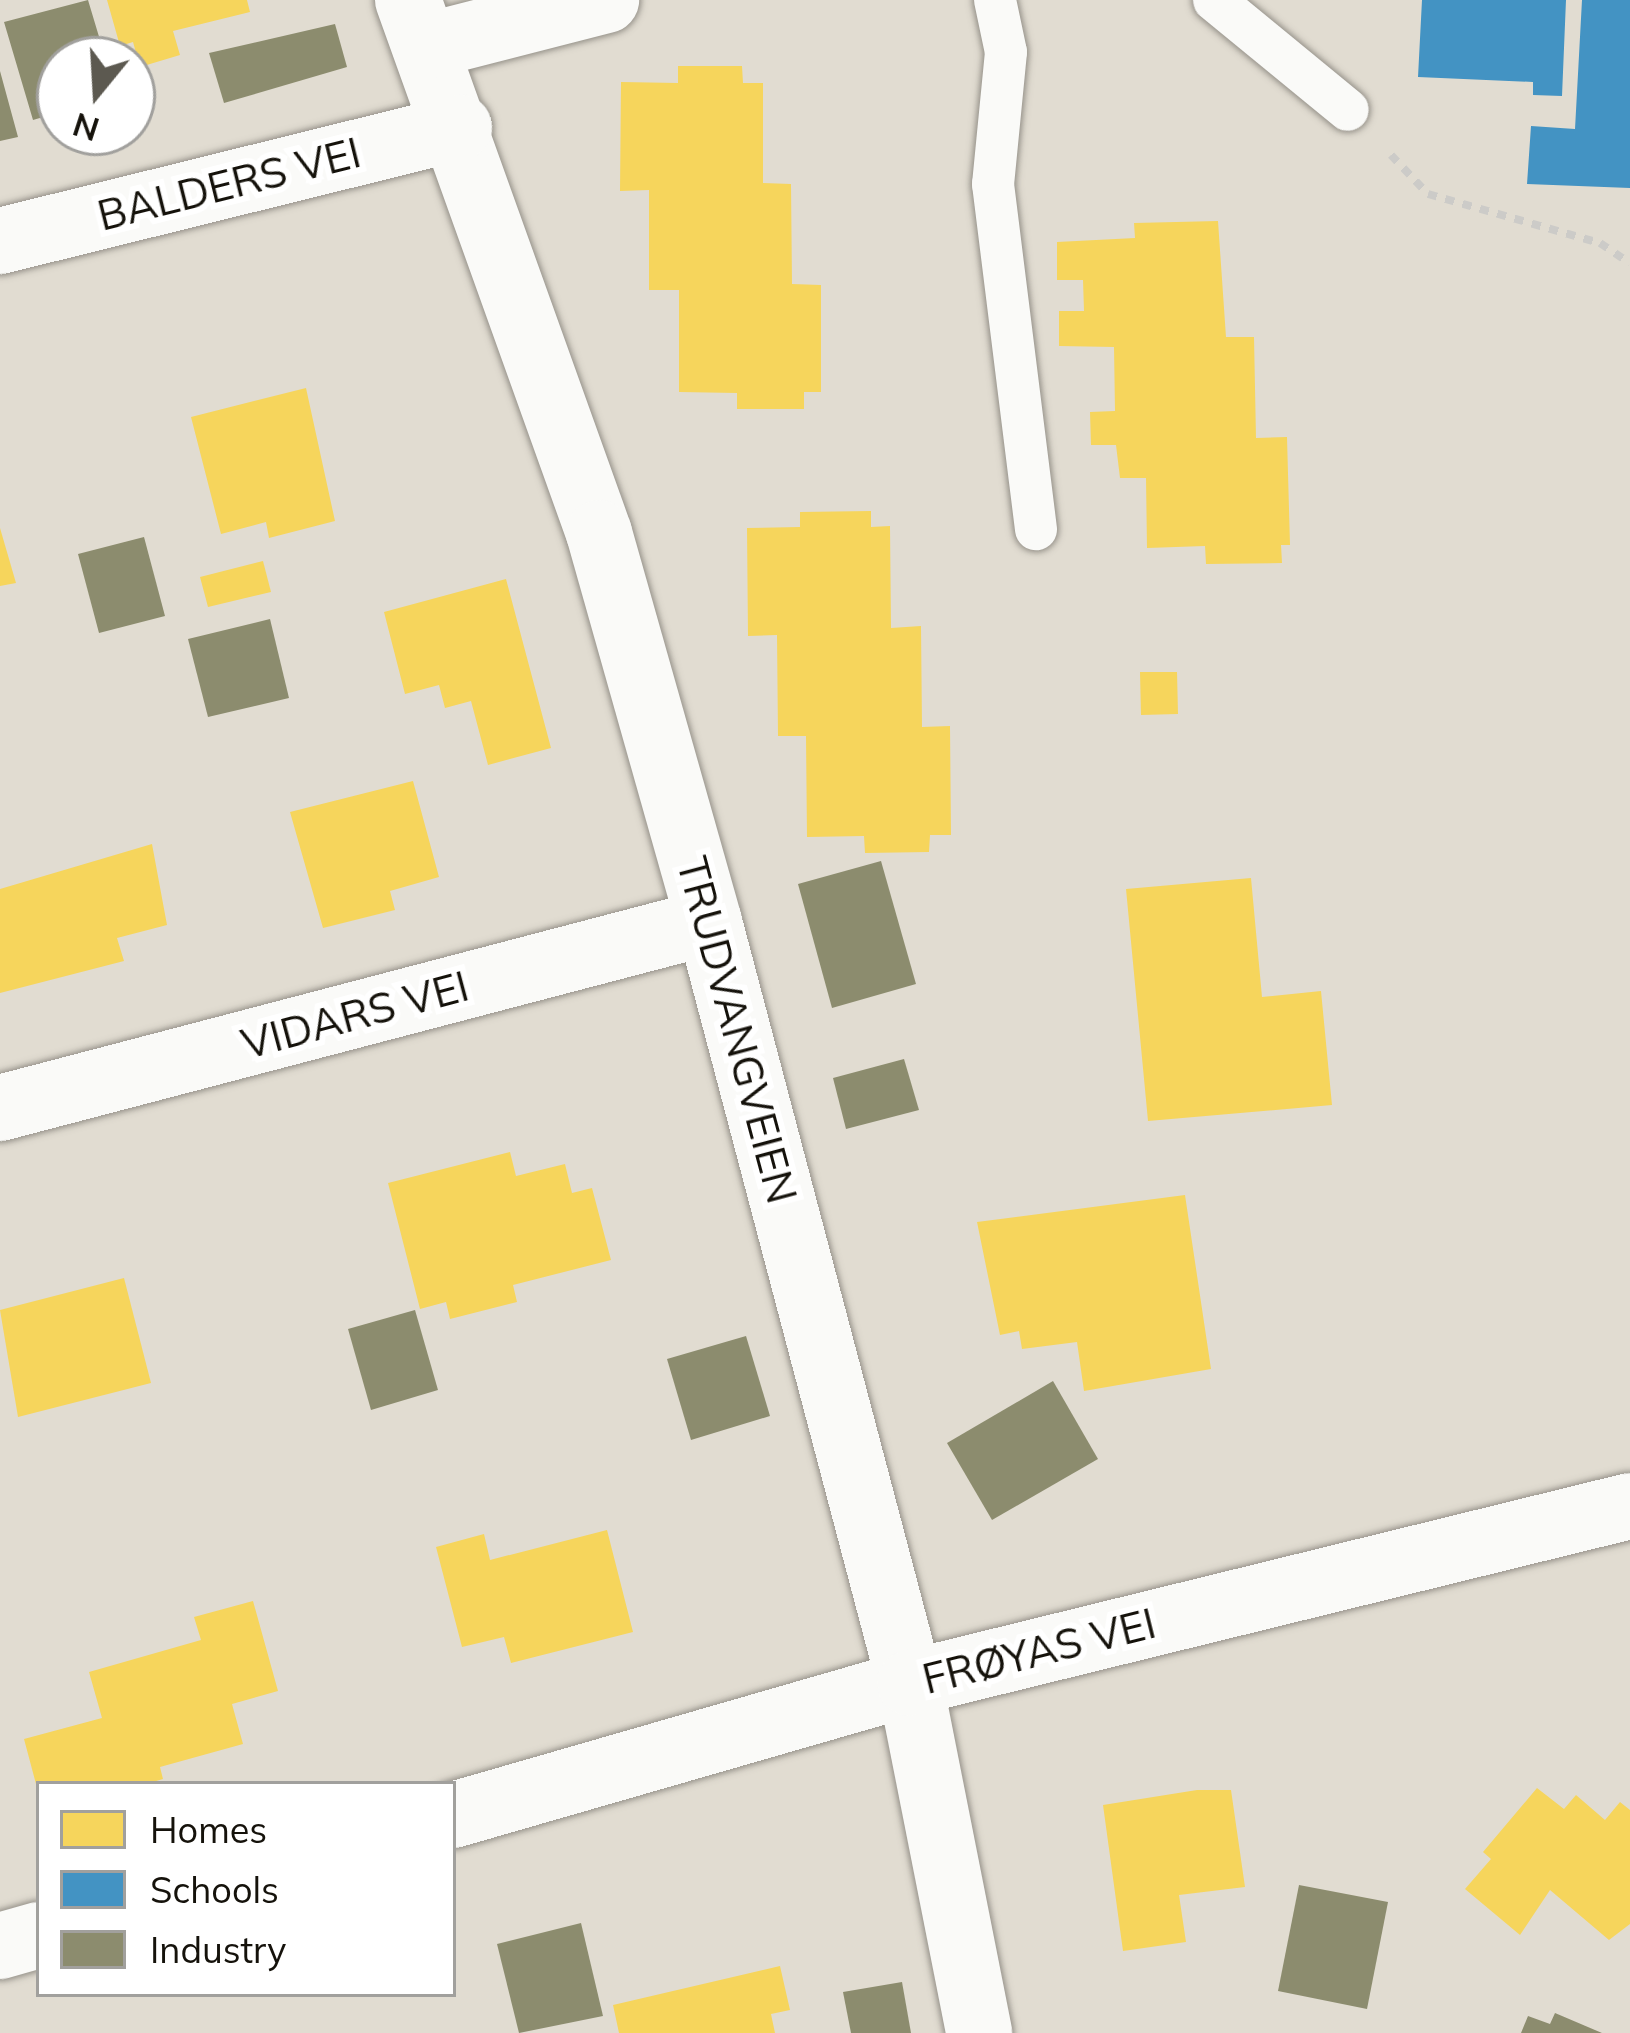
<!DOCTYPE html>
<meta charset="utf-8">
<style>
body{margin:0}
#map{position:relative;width:1630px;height:2033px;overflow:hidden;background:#e1dcd1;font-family:Mulish,sans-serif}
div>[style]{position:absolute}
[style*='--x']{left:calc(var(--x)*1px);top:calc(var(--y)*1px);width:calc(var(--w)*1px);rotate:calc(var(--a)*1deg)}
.homes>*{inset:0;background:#f6d55c}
.schools>*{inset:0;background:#4393c3}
.industry>*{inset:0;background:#8c8c6e}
.path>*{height:8px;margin-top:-4px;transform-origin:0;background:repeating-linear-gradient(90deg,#cccbc8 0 9px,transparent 0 18px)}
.roads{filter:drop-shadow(0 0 3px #96928a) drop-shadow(0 0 3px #96928a)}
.lane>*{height:42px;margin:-21px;padding:0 21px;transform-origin:21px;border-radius:21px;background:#fafaf8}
.street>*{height:66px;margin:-33px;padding:0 33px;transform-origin:33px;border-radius:33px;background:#fafaf8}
span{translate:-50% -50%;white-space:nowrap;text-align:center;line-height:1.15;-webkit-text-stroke:12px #fff;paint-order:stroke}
.street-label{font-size:42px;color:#15120b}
.legend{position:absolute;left:36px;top:1781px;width:420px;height:216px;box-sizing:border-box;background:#fff;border:3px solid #a1a09d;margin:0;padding:15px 21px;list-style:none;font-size:36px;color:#15120b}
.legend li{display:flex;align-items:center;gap:24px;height:60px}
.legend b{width:60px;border:3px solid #a1a09d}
.north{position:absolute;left:36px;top:36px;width:120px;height:120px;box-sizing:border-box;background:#fff;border:3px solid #a1a09d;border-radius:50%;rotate:198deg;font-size:33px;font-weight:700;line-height:48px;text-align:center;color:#15120b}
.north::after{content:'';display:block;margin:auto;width:42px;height:54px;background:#5c5950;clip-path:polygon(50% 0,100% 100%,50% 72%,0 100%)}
</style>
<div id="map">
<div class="homes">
<div style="clip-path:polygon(107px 0,247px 0,250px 12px,173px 31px,180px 55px,140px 67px,133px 42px,120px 46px)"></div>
<div style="clip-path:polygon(678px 66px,742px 66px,743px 83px,763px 83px,763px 183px,791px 184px,792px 284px,821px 285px,821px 392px,804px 392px,804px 409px,737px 409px,737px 393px,679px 392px,679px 290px,649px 290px,649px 190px,620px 191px,621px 82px,678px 83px)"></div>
<div style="clip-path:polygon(1218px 221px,1226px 337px,1254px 337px,1256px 438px,1287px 437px,1290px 545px,1281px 545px,1282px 563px,1206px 564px,1205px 546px,1147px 548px,1146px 478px,1120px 478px,1116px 445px,1091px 445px,1090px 412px,1115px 411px,1114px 347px,1059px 346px,1059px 311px,1084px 311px,1083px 280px,1057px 280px,1057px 242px,1135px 238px,1134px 223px)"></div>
<div style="clip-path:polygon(306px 388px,335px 521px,269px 538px,266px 522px,221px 534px,191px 417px)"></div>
<div style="clip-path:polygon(871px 511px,871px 527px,890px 526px,891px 628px,921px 626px,922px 727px,950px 726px,951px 835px,930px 835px,929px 852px,865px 853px,864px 836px,807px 837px,806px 736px,778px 736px,777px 635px,748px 636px,747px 528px,800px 527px,800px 512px)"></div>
<div style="clip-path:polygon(0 528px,16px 583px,0 586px)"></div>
<div style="clip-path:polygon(263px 561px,271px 592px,208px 607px,200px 577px)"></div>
<div style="clip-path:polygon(506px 579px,551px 748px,488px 765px,471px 701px,445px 708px,439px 685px,405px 694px,384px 612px)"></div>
<div style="clip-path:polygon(1140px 672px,1177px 672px,1178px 714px,1141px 715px)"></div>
<div style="clip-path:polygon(413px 781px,439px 877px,390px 891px,395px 910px,323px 928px,290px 812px)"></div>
<div style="clip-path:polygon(152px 844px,167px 925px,117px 938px,124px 961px,0 993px,0 889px)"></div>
<div style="clip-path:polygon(1251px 878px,1262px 997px,1321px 991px,1332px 1105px,1148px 1121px,1126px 889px)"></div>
<div style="clip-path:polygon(510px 1152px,516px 1176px,565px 1164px,572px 1193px,592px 1188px,611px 1260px,513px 1285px,517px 1302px,450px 1319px,446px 1302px,420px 1309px,388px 1183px)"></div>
<div style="clip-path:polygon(1185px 1195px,1211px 1369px,1084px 1391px,1077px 1342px,1022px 1349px,1019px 1331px,1000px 1335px,977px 1222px)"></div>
<div style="clip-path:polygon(124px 1278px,151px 1383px,18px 1417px,0 1310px)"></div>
<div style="clip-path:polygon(607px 1530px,633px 1632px,511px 1663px,504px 1637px,462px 1647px,436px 1547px,484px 1534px,490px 1560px)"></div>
<div style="clip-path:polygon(253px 1601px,278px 1691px,232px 1704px,243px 1744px,160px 1767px,163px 1779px,146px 1784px,36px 1784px,24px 1739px,102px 1718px,89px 1672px,201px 1640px,194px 1617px)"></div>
<div style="clip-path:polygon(1537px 1788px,1564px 1809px,1576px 1795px,1605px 1820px,1620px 1802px,1630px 1810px,1630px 1924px,1609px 1940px,1550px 1890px,1520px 1935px,1465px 1889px,1491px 1859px,1483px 1852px)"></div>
<div style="clip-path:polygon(1197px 1790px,1231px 1790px,1245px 1887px,1179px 1895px,1186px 1942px,1123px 1951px,1103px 1805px)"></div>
<div style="clip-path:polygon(780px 1966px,790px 2010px,771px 2014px,775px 2033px,619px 2033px,613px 2005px)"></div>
</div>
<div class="schools">
<div style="clip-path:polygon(1422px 0,1566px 0,1562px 96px,1533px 95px,1533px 82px,1418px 77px)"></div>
<div style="clip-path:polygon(1582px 0,1630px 0,1630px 188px,1527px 184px,1531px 126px,1575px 129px)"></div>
</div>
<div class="industry">
<div style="clip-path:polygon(88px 0,106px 60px,60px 60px,60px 112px,33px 120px,4px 22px)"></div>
<div style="clip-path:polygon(335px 24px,347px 67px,224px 103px,209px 53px)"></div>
<div style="clip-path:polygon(0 71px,18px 137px,0 141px)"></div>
<div style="clip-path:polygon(144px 537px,165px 616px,99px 633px,78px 554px)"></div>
<div style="clip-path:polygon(270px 619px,289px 698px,208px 717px,188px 639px)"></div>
<div style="clip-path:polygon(881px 861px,916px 984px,832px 1008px,798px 884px)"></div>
<div style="clip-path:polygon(904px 1059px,919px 1110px,846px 1129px,833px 1078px)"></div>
<div style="clip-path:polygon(415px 1310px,438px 1390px,371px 1410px,348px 1329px)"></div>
<div style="clip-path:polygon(746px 1336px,770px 1416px,691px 1440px,667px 1359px)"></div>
<div style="clip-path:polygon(1053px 1381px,1098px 1459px,992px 1520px,947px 1443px)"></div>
<div style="clip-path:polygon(1299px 1885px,1388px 1902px,1367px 2009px,1278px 1991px)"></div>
<div style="clip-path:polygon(581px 1923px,603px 2016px,519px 2033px,497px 1944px)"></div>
<div style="clip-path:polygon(902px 1982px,911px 2033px,851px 2033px,843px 1992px)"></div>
<div style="clip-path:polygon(1555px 2013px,1602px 2033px,1521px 2033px,1528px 2016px,1550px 2024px)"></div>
</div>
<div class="path">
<div style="--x:1391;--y:155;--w:54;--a:46.5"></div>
<div style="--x:1428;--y:194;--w:179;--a:15.9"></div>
<div style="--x:1600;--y:243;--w:36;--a:34"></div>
</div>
<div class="roads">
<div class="lane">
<div style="--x:995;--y:0;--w:53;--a:78.1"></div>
<div style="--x:1006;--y:52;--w:133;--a:95.6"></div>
<div style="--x:993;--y:184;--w:348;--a:82.9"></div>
<div style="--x:1214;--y:0;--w:173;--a:39.4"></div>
</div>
<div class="street">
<div style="--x:408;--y:0;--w:566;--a:70.28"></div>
<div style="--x:599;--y:533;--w:404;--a:74.2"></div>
<div style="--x:709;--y:922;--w:787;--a:75.2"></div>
<div style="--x:910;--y:1683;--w:357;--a:78.8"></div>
<div style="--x:427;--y:46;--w:185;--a:-14.4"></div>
<div style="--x:0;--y:241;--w:473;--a:-13.9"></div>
<div style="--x:0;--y:1108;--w:733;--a:-14.7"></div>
<div style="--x:453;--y:1815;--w:476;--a:-16.1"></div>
<div style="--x:910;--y:1683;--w:741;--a:-13.81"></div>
<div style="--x:0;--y:1946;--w:41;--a:-15.8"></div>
</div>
</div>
<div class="street-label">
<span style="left:229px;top:184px;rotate:-14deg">BALDERS VEI</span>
<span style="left:355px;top:1015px;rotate:-15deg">VIDARS VEI</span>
<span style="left:737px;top:1030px;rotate:75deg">TRUDVANGVEIEN</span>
<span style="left:1039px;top:1651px;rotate:-14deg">FRØYAS VEI</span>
</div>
<ul class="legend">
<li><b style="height:33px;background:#f6d55c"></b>Homes</li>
<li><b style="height:33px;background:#4393c3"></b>Schools</li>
<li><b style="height:33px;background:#8c8c6e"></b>Industry</li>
</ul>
<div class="north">N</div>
</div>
